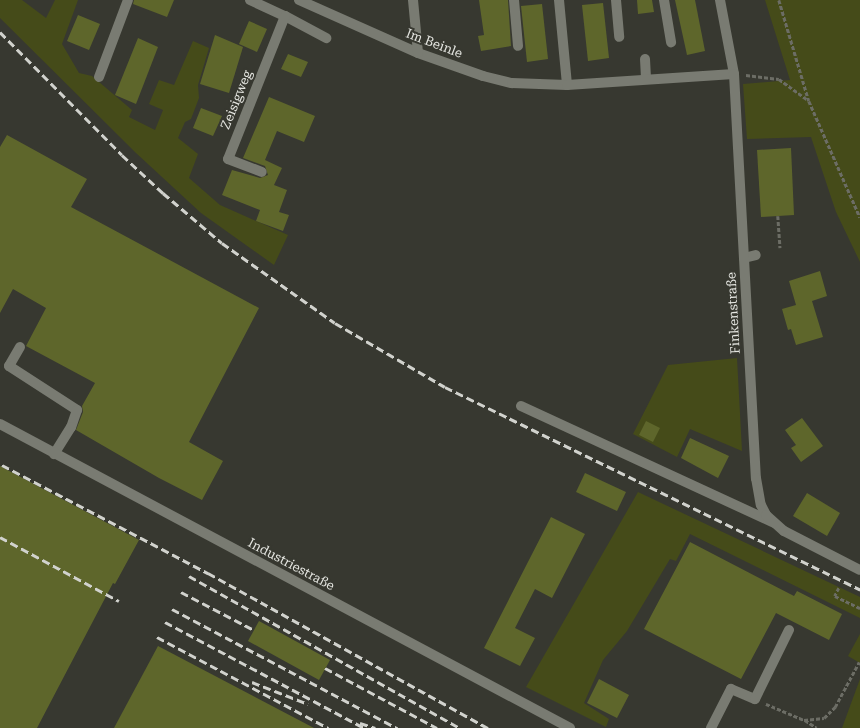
<!DOCTYPE html>
<meta charset="utf-8">
<style>
body{margin:0}
#map{position:relative;width:860px;height:728px;overflow:hidden;background:#373830;font-family:"Roboto Serif",serif}
div>[style]{position:absolute}
[style*='--x']{left:calc(var(--x)*1px);top:calc(var(--y)*1px);width:calc(var(--w)*1px);rotate:calc(var(--a)*1deg)}
.green>*{inset:0;background:#454b19}
.building>*{inset:0;background:#5e662b}
.path>*{height:2.5px;margin-top:-1.25px;transform-origin:0;background:repeating-linear-gradient(90deg,#6c6d65 0 4px,transparent 0 6px)}
.service>*{height:10px;margin:-5px;padding:0 5px;transform-origin:5px;border-radius:5px;background:#797b72}
.minor>*{height:10px;margin:-5px;padding:0 5px;transform-origin:5px;border-radius:5px;background:#797b72}
.rail>*{height:3px;margin-top:-1.5px;transform-origin:0;background:repeating-linear-gradient(90deg,#d1d2cd 0 8px,transparent 0 12px)}
span{translate:-50% -50%;white-space:nowrap;text-align:center;line-height:1.15;-webkit-text-stroke:4px #373830;paint-order:stroke}
.street-label{font-size:13px;color:#e4e5e0}
</style>
<div id="map">
<div class="green">
<div style="clip-path:polygon(0 0,22px 0,46px 18px,55px 0,78px 0,62px 44px,79px 73px,92px 76px,132px 110px,129px 117px,155px 130px,163px 110px,149px 104px,159px 80px,174px 85px,193px 41px,209px 48px,198px 85px,199px 98px,191px 119px,185px 122px,178px 138px,198px 154px,189px 178px,220px 205px,288px 235px,274px 265px,201px 213px,136px 153px,0 18px)"></div>
<div style="clip-path:polygon(765px 0,860px 0,860px 262px,836px 212px,811px 137px,747px 139px,743px 84px,790px 80px)"></div>
<div style="clip-path:polygon(737px 358px,742px 451px,690px 429px,677px 457px,633px 434px,668px 365px)"></div>
<div style="clip-path:polygon(638px 492px,860px 597px,860px 618px,690px 534px,676px 561px,670px 559px,627px 631px,603px 660px,584px 703px,609px 719px,606px 727px,526px 687px)"></div>
<div style="clip-path:polygon(860px 634px,860px 663px,848px 656px)"></div>
<div style="clip-path:polygon(860px 679px,860px 728px,842px 728px)"></div>
</div>
<div class="building">
<div style="clip-path:polygon(134px 0,174px 0,167px 17px,133px 4px)"></div>
<div style="clip-path:polygon(479px 0,508px 0,511px 46px,481px 51px,478px 36px,484px 35px)"></div>
<div style="clip-path:polygon(637px 0,652px 0,654px 12px,638px 14px)"></div>
<div style="clip-path:polygon(675px 0,695px 0,705px 51px,687px 55px)"></div>
<div style="clip-path:polygon(603px 3px,609px 58px,588px 61px,582px 5px)"></div>
<div style="clip-path:polygon(542px 4px,548px 59px,527px 62px,521px 6px)"></div>
<div style="clip-path:polygon(78px 15px,100px 24px,89px 50px,67px 41px)"></div>
<div style="clip-path:polygon(249px 21px,267px 29px,257px 52px,239px 44px)"></div>
<div style="clip-path:polygon(215px 35px,243px 47px,229px 93px,200px 84px)"></div>
<div style="clip-path:polygon(138px 38px,158px 47px,136px 104px,115px 95px)"></div>
<div style="clip-path:polygon(288px 54px,308px 62px,301px 77px,281px 69px)"></div>
<div style="clip-path:polygon(269px 97px,315px 116px,304px 142px,277px 131px,265px 160px,282px 168px,274px 185px,287px 190px,279px 212px,289px 215px,283px 231px,256px 221px,260px 210px,222px 195px,232px 170px,260px 178px,268px 175px,265px 166px,243px 158px)"></div>
<div style="clip-path:polygon(201px 108px,222px 116px,213px 136px,193px 128px)"></div>
<div style="clip-path:polygon(7px 135px,87px 179px,71px 207px,259px 308px,189px 442px,223px 461px,202px 500px,159px 478px,76px 430px,83px 412px,82px 406px,95px 383px,26px 346px,46px 308px,13px 289px,0 313px,0 147px)"></div>
<div style="clip-path:polygon(791px 148px,794px 215px,761px 217px,757px 150px)"></div>
<div style="clip-path:polygon(820px 271px,827px 296px,812px 301px,823px 337px,796px 345px,791px 329px,788px 330px,782px 309px,796px 305px,789px 281px)"></div>
<div style="clip-path:polygon(802px 418px,823px 446px,801px 462px,791px 448px,796px 445px,785px 430px)"></div>
<div style="clip-path:polygon(646px 421px,660px 428px,653px 442px,639px 435px)"></div>
<div style="clip-path:polygon(690px 438px,729px 456px,718px 478px,681px 458px)"></div>
<div style="clip-path:polygon(0 466px,139px 540px,115px 584px,113px 583px,37px 728px,0 728px)"></div>
<div style="clip-path:polygon(585px 473px,626px 492px,617px 511px,576px 492px)"></div>
<div style="clip-path:polygon(807px 493px,840px 513px,827px 536px,793px 516px)"></div>
<div style="clip-path:polygon(551px 517px,585px 534px,552px 598px,535px 589px,515px 628px,535px 638px,520px 666px,484px 648px)"></div>
<div style="clip-path:polygon(690px 542px,794px 596px,797px 591px,842px 614px,829px 640px,776px 613px,741px 679px,644px 629px)"></div>
<div style="clip-path:polygon(259px 621px,330px 660px,319px 680px,248px 641px)"></div>
<div style="clip-path:polygon(158px 646px,314px 728px,114px 728px)"></div>
<div style="clip-path:polygon(599px 679px,629px 695px,617px 718px,587px 703px)"></div>
</div>
<div class="path">
<div style="--x:779;--y:0;--w:105;--a:73.5"></div>
<div style="--x:809;--y:101;--w:127;--a:66.3"></div>
<div style="--x:746;--y:75;--w:33;--a:7"></div>
<div style="--x:779;--y:79;--w:36;--a:36"></div>
<div style="--x:778;--y:216;--w:32;--a:86"></div>
<div style="--x:839;--y:588;--w:9;--a:117"></div>
<div style="--x:835;--y:596;--w:28;--a:26"></div>
<div style="--x:766;--y:704;--w:41;--a:22.8"></div>
<div style="--x:804;--y:720;--w:20;--a:-6"></div>
<div style="--x:824;--y:718;--w:16;--a:-45"></div>
<div style="--x:835;--y:707;--w:51;--a:-61.9"></div>
<div style="--x:805;--y:720;--w:14;--a:34"></div>
</div>
<div class="service">
<div style="--x:514;--y:0;--w:46;--a:85"></div>
<div style="--x:559;--y:0;--w:85;--a:84.6"></div>
<div style="--x:616;--y:0;--w:37;--a:85"></div>
<div style="--x:664;--y:0;--w:43;--a:80.5"></div>
<div style="--x:285;--y:16;--w:47;--a:28.2"></div>
<div style="--x:645;--y:59;--w:20;--a:87"></div>
<div style="--x:744;--y:258;--w:12;--a:-14"></div>
<div style="--x:20;--y:347;--w:22;--a:120"></div>
<div style="--x:9;--y:366;--w:81;--a:32.9"></div>
<div style="--x:77;--y:410;--w:18;--a:109"></div>
<div style="--x:71;--y:427;--w:32;--a:122"></div>
<div style="--x:521;--y:406;--w:279;--a:24.8"></div>
<div style="--x:711;--y:728;--w:44;--a:-62.9"></div>
<div style="--x:731;--y:689;--w:26;--a:23"></div>
<div style="--x:755;--y:699;--w:77;--a:-63.8"></div>
</div>
<div class="minor">
<div style="--x:250;--y:0;--w:38;--a:25"></div>
<div style="--x:285;--y:16;--w:154;--a:111.7"></div>
<div style="--x:228;--y:159;--w:36;--a:21"></div>
<div style="--x:299;--y:0;--w:130;--a:24"></div>
<div style="--x:418;--y:53;--w:69;--a:19.5"></div>
<div style="--x:483;--y:76;--w:30;--a:14"></div>
<div style="--x:512;--y:83;--w:55;--a:2.1"></div>
<div style="--x:567;--y:85;--w:167;--a:-3.8"></div>
<div style="--x:413;--y:0;--w:53;--a:84.6"></div>
<div style="--x:720;--y:0;--w:75;--a:79.3"></div>
<div style="--x:734;--y:74;--w:405;--a:86.9"></div>
<div style="--x:756;--y:478;--w:27;--a:80"></div>
<div style="--x:761;--y:505;--w:11;--a:63"></div>
<div style="--x:766;--y:515;--w:24;--a:42"></div>
<div style="--x:784;--y:531;--w:85;--a:27.2"></div>
<div style="--x:99;--y:77;--w:82;--a:-69.4"></div>
<div style="--x:0;--y:424;--w:646;--a:28.07"></div>
</div>
<div class="rail">
<div style="--x:0;--y:32;--w:173;--a:45.2"></div>
<div style="--x:122;--y:155;--w:56;--a:42.8"></div>
<div style="--x:163;--y:193;--w:77;--a:40.3"></div>
<div style="--x:222;--y:243;--w:138;--a:35.3"></div>
<div style="--x:335;--y:323;--w:127;--a:30.2"></div>
<div style="--x:445;--y:387;--w:462;--a:26"></div>
<div style="--x:2;--y:465;--w:233;--a:27.7"></div>
<div style="--x:208;--y:573;--w:320;--a:29"></div>
<div style="--x:0;--y:537;--w:135;--a:28.3"></div>
<div style="--x:189;--y:576;--w:311;--a:29.3"></div>
<div style="--x:181;--y:592;--w:82;--a:27.5"></div>
<div style="--x:172;--y:609;--w:255;--a:27.9"></div>
<div style="--x:165;--y:622;--w:225;--a:28"></div>
<div style="--x:157;--y:637;--w:194;--a:28"></div>
<div style="--x:325;--y:668;--w:127;--a:28.2"></div>
<div style="--x:252;--y:682;--w:60;--a:21.4"></div>
<div style="--x:360;--y:723;--w:16;--a:18"></div>
</div>
<div class="street-label">
<span style="left:434px;top:44px;rotate:21deg">Im Beinle</span>
<span style="left:237px;top:100px;rotate:-68deg">Zeisigweg</span>
<span style="left:734px;top:313px;rotate:-93deg">Finkenstraße</span>
<span style="left:291px;top:565px;rotate:28deg">Industriestraße</span>
</div>
</div>
